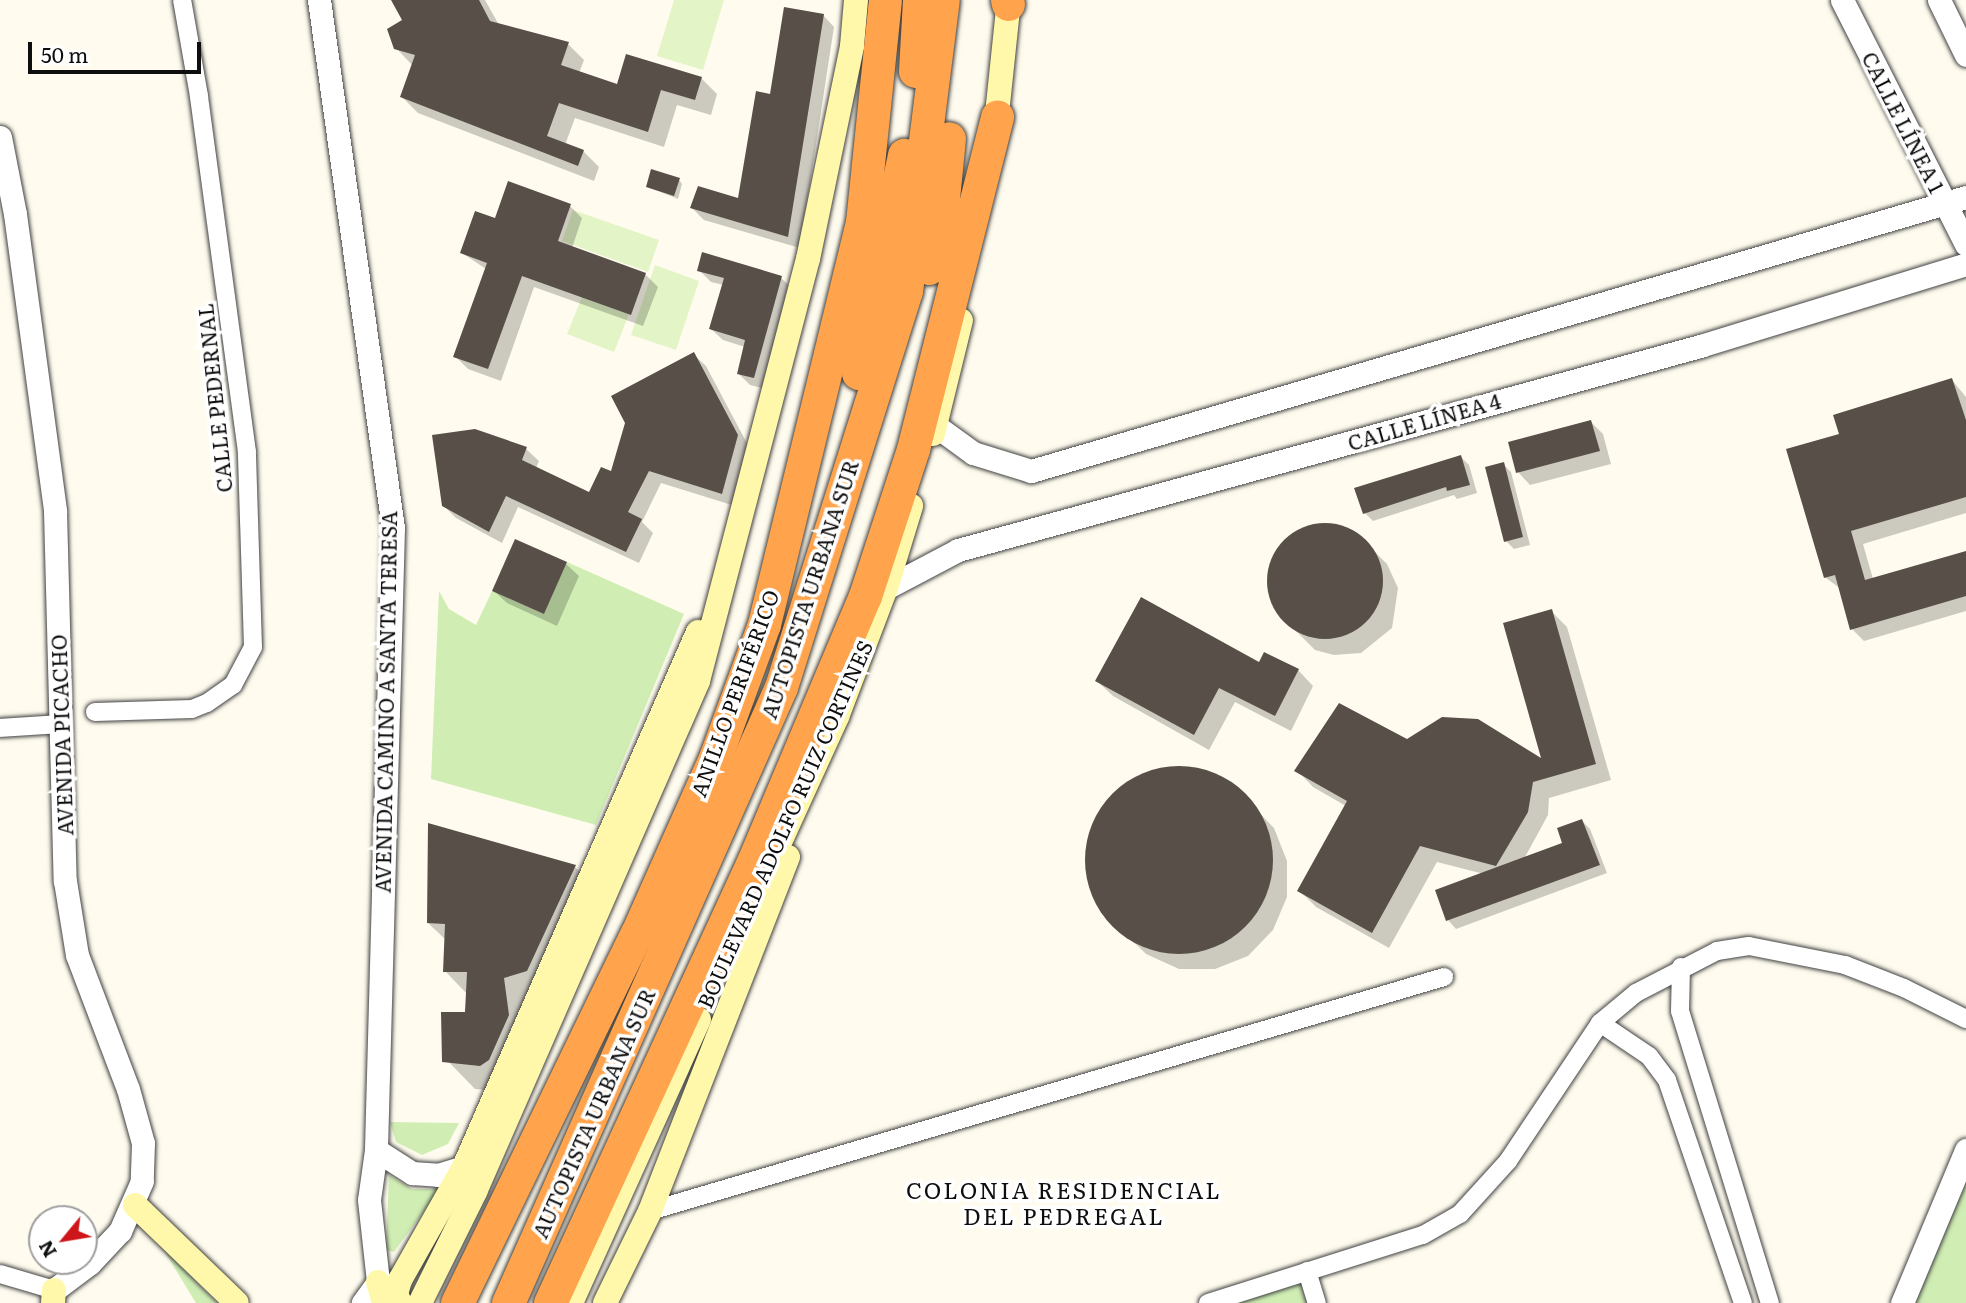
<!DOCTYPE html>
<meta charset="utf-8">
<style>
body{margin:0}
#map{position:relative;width:1966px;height:1303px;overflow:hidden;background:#fffcef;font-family:Literata,serif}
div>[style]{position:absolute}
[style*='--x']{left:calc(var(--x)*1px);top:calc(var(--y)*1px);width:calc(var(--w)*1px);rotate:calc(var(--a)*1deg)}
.green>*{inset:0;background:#d0eeb4}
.pitch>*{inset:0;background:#e3f4c7}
.shadow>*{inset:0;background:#0003}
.building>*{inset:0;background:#584f49}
.round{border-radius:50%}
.roads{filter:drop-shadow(0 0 2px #414141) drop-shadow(0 0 2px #414141)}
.minor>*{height:18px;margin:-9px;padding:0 9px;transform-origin:9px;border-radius:9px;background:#fff}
.tertiary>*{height:23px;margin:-11.5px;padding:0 11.5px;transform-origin:11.5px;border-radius:11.5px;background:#fff}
.secondary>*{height:24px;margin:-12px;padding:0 12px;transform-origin:12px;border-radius:12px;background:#fff8aa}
.motorway>*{height:33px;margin:-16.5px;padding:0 16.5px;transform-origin:16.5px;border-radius:16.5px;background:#ffa44d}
span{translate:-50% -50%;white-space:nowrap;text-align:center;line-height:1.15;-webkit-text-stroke:7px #fff;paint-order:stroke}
.street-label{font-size:21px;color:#0e0e0e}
.neighbourhood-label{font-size:23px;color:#0e0e0e;letter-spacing:2px}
.north{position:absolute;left:28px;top:1205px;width:70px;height:70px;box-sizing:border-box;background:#fff;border:2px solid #9f9f9f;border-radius:50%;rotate:240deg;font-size:19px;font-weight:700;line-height:28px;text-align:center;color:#0e0e0e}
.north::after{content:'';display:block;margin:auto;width:24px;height:32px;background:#ce161a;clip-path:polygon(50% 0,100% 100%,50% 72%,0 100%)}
.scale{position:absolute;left:28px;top:42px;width:173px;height:32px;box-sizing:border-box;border:4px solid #0e0e0e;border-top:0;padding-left:9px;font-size:21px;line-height:24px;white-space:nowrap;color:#0e0e0e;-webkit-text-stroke:5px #fff;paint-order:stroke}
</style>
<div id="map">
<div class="green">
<div style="clip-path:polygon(567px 562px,684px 614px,596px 825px,431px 779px,439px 591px,449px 609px,476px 625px,492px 591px,544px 614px)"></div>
<div style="clip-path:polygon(390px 1122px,459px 1123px,448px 1144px,422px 1155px,396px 1142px)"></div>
<div style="clip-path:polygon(1966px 1158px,1966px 1303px,1910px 1303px)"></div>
<div style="clip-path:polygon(389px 1175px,412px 1189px,440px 1189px,394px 1252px,386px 1250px)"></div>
<div style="clip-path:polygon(163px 1249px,217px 1303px,196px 1303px)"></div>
<div style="clip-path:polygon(1300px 1280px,1307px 1303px,1231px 1303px)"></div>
</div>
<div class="pitch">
<div style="clip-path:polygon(674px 0,724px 0,703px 70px,657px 56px)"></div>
<div style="clip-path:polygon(573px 210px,659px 240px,648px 272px,562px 241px)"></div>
<div style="clip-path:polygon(655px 265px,699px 281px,676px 350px,631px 335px)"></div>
<div style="clip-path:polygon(582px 297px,629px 314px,614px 352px,567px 334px)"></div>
</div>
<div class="shadow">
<div style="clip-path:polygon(399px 0,485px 0,499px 25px,568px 44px,584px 60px,579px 73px,618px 86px,701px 78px,717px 94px,711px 115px,677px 105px,664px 147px,575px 118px,565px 145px,583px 151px,599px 167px,594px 181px,418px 113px,402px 97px,413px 66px,396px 48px,405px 20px)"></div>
<div style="clip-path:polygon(823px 15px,834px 27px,800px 248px,704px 220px,692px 208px,740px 200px,771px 96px)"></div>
<div style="clip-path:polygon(679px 180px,682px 184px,678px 199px,648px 187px)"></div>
<div style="clip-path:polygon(570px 206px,582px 218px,572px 248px,645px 274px,658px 287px,643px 326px,534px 287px,501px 381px,468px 369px,455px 356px,486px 269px,462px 253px,496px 221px)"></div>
<div style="clip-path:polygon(699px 270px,781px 278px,793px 289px,766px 389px,750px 385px,739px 374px,745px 347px,723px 340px,711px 329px,724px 285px,711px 282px)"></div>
<div style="clip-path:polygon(693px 354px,706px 366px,750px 449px,735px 506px,661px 483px,642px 522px,653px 533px,639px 563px,518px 507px,502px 543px,456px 518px,443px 505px,526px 449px,539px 461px,536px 468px,590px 495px,612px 474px)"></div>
<div style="clip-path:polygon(1952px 380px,1966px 397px,1966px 513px,1863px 544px,1873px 579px,1966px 552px,1966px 611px,1864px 641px,1852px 629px,1841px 589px,1826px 578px,1841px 435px)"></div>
<div style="clip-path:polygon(1591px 422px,1603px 434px,1611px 464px,1530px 485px,1518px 472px)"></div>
<div style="clip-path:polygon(1461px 457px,1469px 465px,1477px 493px,1457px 499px,1454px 495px,1373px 521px,1365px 513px)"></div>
<div style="clip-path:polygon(1503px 464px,1511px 472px,1530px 545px,1514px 549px,1506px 541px)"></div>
<div style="clip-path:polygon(1334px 525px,1354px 531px,1387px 564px,1398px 588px,1392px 628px,1361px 653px,1334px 655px,1315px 650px,1282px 617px,1270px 593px,1276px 553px,1307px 528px)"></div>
<div style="clip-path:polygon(566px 564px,579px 576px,557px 626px,507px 603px,494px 591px)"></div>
<div style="clip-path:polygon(1551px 611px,1567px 627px,1611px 780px,1549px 798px,1548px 815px,1524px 859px,1565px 845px,1582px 821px,1590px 829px,1607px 873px,1456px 929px,1448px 920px,1437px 891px,1484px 874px,1437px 862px,1389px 948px,1316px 907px,1300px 891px,1346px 806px,1313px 787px,1297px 770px,1407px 741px,1544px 762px)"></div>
<div style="clip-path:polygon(1259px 665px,1298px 670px,1313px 686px,1291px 731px,1235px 702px,1209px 750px,1113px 696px,1097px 681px)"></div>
<div style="clip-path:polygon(1161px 770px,1197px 770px,1231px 784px,1274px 828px,1287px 861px,1287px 897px,1273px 930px,1248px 956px,1215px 969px,1179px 969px,1146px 954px,1102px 911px,1089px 877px,1089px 842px,1103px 809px,1128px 783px)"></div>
<div style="clip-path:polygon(430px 825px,575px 867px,600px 891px,501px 1091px,475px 1089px,442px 1055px,466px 1013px,467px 994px,445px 971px,446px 940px,428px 923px)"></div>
</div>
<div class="building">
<div style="clip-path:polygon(391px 0,479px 0,490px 21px,569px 42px,561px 65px,617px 84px,626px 54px,702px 77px,695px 100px,661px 90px,648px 132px,559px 103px,547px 136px,584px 150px,578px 166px,400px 97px,415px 55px,394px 49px,387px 29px,402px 20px)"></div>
<div style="clip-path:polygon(784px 7px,824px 14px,788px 237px,690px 208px,698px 186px,738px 198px,756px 91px,770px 94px)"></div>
<div style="clip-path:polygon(651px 169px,680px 178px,674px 196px,646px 187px)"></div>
<div style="clip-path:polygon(508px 181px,571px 204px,558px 241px,646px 273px,631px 315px,522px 276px,488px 369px,453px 357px,487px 263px,460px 253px,475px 211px,495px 218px)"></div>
<div style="clip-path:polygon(702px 252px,782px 276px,754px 378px,737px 374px,745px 340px,709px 329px,724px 278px,697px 271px)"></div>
<div style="clip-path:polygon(694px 352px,738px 435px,722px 494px,649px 471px,628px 512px,642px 519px,626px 552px,506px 496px,489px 532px,442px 506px,432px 435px,475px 429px,527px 447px,522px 460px,589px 492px,601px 467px,611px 471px,625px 423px,611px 396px)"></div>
<div style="clip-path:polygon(1952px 378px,1966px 420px,1966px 497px,1851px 531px,1865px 580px,1966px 551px,1966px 596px,1850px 630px,1835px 575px,1824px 578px,1786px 449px,1839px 434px,1833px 415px)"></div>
<div style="clip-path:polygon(1591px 420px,1600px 451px,1516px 473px,1508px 442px)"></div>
<div style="clip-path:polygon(1461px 455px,1470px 485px,1447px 491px,1446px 487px,1363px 514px,1354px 488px)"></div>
<div style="clip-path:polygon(1504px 462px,1523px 537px,1504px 542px,1485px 467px)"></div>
<div class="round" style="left:1267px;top:523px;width:116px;height:116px"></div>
<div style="clip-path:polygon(515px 539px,567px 562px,544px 614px,492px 591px)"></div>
<div style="clip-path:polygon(1141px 597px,1259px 662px,1264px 652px,1299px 669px,1275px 716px,1219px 688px,1194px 735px,1095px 681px)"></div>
<div style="clip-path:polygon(1552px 609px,1596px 764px,1533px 782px,1528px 812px,1496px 866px,1420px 846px,1372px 933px,1297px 891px,1347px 801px,1294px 771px,1339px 703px,1407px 739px,1442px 717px,1478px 719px,1541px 758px,1503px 623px)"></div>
<div class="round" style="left:1085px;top:766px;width:188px;height:188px"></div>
<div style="clip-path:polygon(1582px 819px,1600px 865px,1446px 921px,1435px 890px,1562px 843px,1557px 828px)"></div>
<div style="clip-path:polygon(428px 823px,576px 865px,527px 971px,504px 978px,509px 1015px,489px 1060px,480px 1066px,442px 1062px,441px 1012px,465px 1012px,467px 972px,443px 972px,445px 924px,427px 923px)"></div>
</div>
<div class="roads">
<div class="minor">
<div style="--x:95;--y:712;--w:97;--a:-1.8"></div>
<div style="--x:192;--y:709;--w:16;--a:-22"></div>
<div style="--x:207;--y:703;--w:32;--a:-35"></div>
<div style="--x:233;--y:685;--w:43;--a:-62.2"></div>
<div style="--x:253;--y:647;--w:195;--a:-91.8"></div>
<div style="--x:247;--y:452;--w:359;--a:-97.7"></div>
<div style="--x:199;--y:96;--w:97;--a:-100"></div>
<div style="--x:0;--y:728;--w:60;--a:-3.8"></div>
<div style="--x:1681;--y:967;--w:44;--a:91.3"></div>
<div style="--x:1680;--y:1011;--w:306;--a:72.9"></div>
<div style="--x:1600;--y:1023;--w:59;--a:34"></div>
<div style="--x:1649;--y:1056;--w:30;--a:53"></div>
<div style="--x:1667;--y:1080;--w:236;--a:71.2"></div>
<div style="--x:650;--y:1211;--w:828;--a:-16.42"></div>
<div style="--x:1307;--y:1271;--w:34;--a:73"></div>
<div style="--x:0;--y:1274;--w:56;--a:16.5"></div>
<div style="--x:1208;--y:1303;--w:225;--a:-17.6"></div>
<div style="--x:1423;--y:1235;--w:43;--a:-29.6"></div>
<div style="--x:1460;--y:1214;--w:72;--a:-47.8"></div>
<div style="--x:1508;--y:1161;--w:166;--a:-56.3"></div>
<div style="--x:1600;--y:1023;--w:47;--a:-39.8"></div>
<div style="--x:1636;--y:993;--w:91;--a:-27.4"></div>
<div style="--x:1717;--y:951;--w:32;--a:-9"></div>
<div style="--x:1749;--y:946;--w:98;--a:11.2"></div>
<div style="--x:1845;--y:965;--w:63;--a:21.3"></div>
<div style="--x:1904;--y:988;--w:69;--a:26.6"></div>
</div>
<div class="tertiary">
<div style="--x:319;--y:0;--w:533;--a:82.02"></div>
<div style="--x:393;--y:528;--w:622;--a:91.57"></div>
<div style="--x:376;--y:1150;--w:50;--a:98"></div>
<div style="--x:369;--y:1200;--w:82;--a:83.7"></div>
<div style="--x:378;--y:1282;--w:26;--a:126"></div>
<div style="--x:1842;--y:0;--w:274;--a:63.1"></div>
<div style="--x:1939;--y:0;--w:61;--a:63.9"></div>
<div style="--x:0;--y:137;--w:78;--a:79"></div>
<div style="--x:15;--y:214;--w:300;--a:82.3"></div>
<div style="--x:55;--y:511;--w:370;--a:88.5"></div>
<div style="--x:65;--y:881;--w:75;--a:80.8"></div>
<div style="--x:77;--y:955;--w:143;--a:69.2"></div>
<div style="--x:128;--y:1089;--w:56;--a:74.5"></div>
<div style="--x:143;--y:1143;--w:38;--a:92"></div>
<div style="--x:142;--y:1181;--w:55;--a:113.7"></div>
<div style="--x:120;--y:1231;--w:44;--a:133.2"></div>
<div style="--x:90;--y:1263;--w:45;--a:143.1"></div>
<div style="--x:936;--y:426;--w:46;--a:36.1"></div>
<div style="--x:973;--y:453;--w:61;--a:17.2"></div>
<div style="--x:1031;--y:471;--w:974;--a:-16.33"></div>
<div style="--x:886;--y:588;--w:81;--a:-27.8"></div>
<div style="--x:958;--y:550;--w:770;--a:-15.37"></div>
<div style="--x:1700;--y:346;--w:278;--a:-17.1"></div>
<div style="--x:376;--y:1150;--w:43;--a:32.6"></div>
<div style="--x:412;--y:1173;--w:26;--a:4"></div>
<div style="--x:438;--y:1175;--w:27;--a:-17"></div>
<div style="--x:1902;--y:1303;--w:166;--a:-67.3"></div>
</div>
<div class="secondary">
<div style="--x:995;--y:133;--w:134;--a:-84"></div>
<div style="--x:933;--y:434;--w:117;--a:-76.2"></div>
<div style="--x:765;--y:875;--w:174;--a:-65.5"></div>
<div style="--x:837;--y:717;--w:138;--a:-69.2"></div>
<div style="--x:886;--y:588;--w:86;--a:-73"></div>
<div style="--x:135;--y:1205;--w:141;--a:43.9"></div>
<div style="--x:378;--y:1282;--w:22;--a:74"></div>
<div style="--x:53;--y:1303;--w:13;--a:-86"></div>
<div style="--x:400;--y:1303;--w:10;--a:-114"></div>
<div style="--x:396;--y:1294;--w:15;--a:-74"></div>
<div style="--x:400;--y:1280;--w:130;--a:-60.5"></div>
<div style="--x:464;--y:1167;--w:584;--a:-66.38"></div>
<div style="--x:420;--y:1303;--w:124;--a:-63.6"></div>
<div style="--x:475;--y:1192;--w:558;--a:-66.42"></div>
<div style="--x:698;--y:681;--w:436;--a:-75.4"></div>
<div style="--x:808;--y:259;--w:217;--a:-78.3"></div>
<div style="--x:852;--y:46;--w:46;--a:-85"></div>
<div style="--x:571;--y:1303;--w:311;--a:-65.7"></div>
<div style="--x:605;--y:1303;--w:102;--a:-63.9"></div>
<div style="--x:650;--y:1211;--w:380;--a:-68.7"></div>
</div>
<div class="motorway">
<div style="--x:1007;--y:0;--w:4;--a:76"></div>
<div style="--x:915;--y:71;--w:71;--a:-86.8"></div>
<div style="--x:929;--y:268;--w:61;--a:-77.8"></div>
<div style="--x:942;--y:208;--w:70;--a:-84.3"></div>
<div style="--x:858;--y:373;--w:223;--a:-78.1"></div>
<div style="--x:457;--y:1303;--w:411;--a:-64.1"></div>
<div style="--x:637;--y:933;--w:192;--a:-66"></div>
<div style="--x:715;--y:758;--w:143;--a:-69.9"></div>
<div style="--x:764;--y:624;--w:414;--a:-76.3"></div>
<div style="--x:862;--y:222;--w:223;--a:-84.1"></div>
<div style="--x:508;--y:1303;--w:674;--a:-66.1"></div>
<div style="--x:781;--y:687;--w:415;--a:-72.5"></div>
<div style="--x:906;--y:291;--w:293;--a:-82.8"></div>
<div style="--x:550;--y:1303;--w:485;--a:-65.3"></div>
<div style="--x:753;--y:862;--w:289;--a:-67.2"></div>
<div style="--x:865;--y:596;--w:155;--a:-71.9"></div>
<div style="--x:913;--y:449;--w:343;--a:-75.8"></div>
</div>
</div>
<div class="street-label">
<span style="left:1904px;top:122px;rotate:63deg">CALLE LÍNEA 1</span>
<span style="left:214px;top:398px;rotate:-96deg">CALLE PEDERNAL</span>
<span style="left:1424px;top:421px;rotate:-16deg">CALLE LÍNEA 4</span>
<span style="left:809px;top:589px;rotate:-72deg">AUTOPISTA URBANA SUR</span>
<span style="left:734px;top:693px;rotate:-70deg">ANILLO PERIFÉRICO</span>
<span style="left:385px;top:702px;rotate:-89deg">AVENIDA CAMINO A SANTA TERESA</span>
<span style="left:61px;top:735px;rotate:-92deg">AVENIDA PICACHO</span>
<span style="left:784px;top:824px;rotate:-66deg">BOULEVARD ADOLFO RUIZ CORTINES</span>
<span style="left:593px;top:1113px;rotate:-66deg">AUTOPISTA URBANA SUR</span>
</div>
<div class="neighbourhood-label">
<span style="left:1064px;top:1202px">COLONIA RESIDENCIAL<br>DEL PEDREGAL</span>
</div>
<div class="north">N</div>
<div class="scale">50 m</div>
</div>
